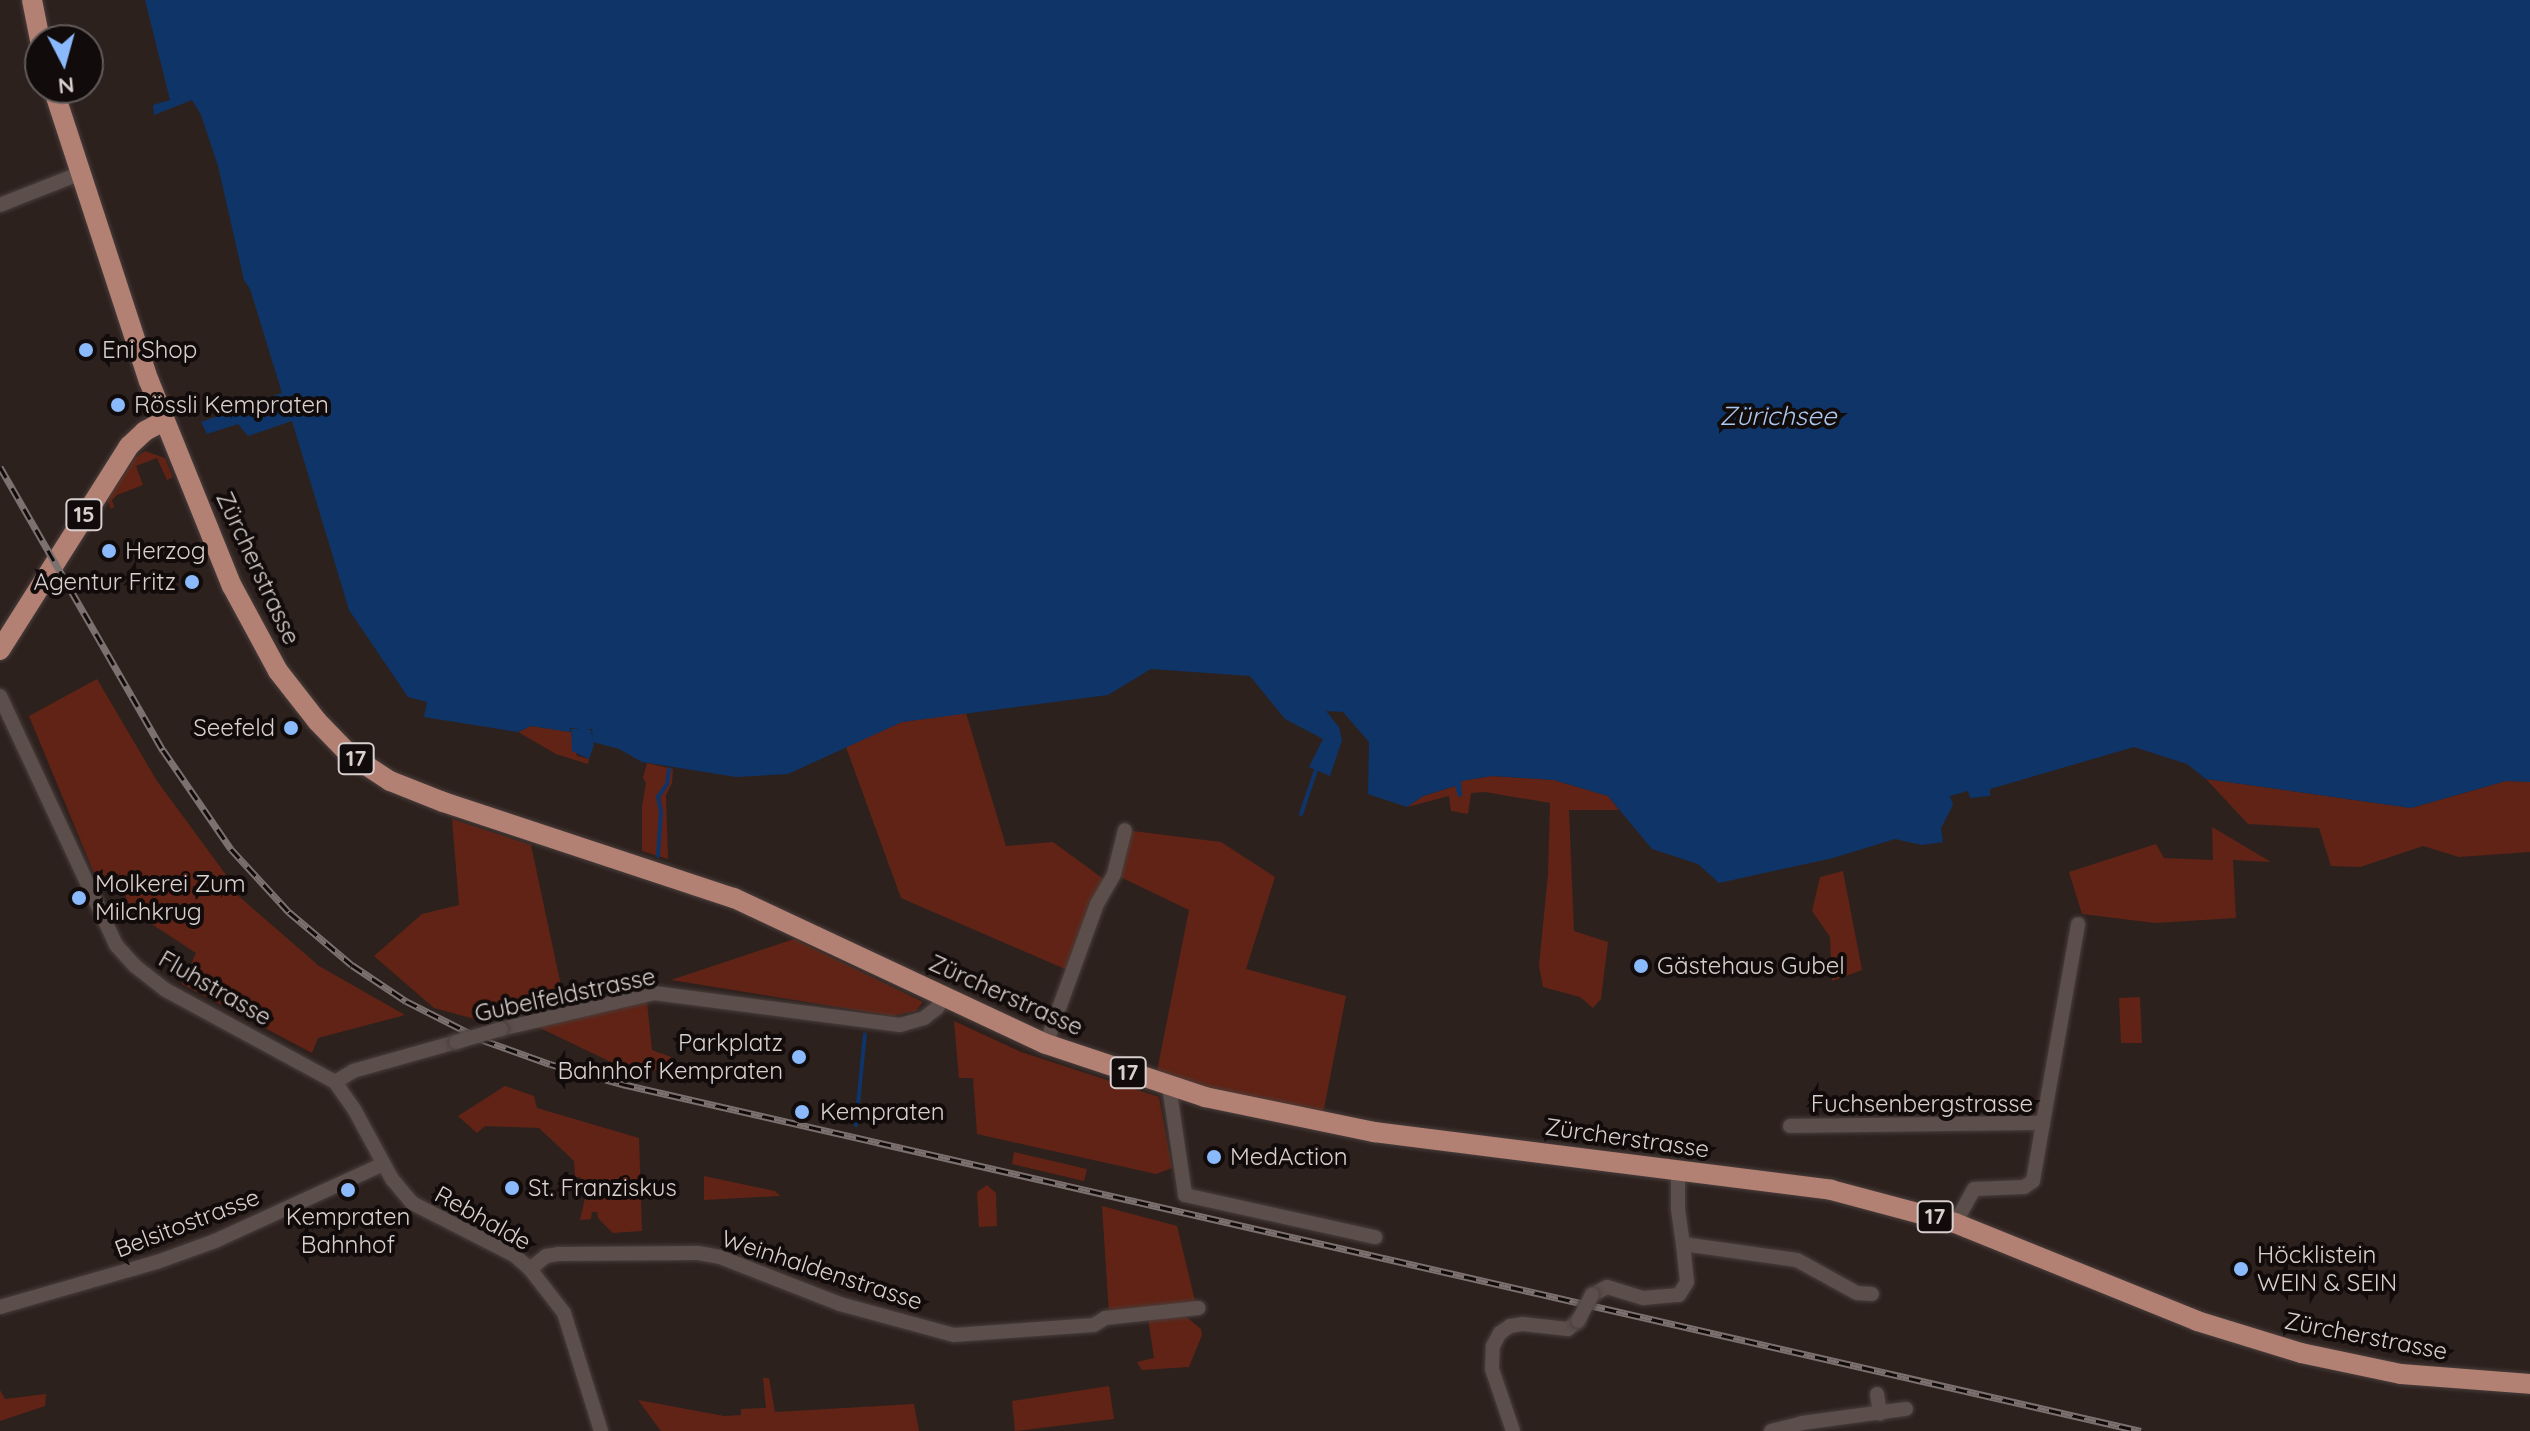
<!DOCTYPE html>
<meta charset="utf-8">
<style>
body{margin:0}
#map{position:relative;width:2530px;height:1431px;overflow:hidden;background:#2d211e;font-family:Quicksand,sans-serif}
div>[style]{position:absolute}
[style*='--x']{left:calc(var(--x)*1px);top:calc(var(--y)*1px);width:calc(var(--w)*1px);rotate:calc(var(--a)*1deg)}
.green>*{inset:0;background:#612315}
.water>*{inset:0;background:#0e3468}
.stream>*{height:4px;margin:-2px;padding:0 2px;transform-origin:2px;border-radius:2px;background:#0e3468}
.roads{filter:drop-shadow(0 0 2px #483e3b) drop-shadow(0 0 2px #483e3b)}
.street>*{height:14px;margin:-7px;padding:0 7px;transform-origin:7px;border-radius:7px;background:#5b4e4b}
.primary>*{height:20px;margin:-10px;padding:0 10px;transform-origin:10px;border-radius:10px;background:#b38074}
.rail>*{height:7px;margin-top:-3.5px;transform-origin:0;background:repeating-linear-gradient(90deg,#110c0b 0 12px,#7c716f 0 24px);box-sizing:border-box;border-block:2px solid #7c716f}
.bridges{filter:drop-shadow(0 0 2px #483e3b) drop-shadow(0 0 2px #483e3b)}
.street-bridge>*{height:14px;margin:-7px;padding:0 7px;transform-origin:7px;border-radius:7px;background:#5b4e4b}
.dots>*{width:22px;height:22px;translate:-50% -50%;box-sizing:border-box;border:4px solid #110c0b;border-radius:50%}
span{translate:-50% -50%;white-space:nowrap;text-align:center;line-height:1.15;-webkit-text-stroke:8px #110c0b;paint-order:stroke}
.shield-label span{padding:2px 6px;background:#110c0b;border:2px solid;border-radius:6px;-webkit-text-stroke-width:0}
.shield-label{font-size:22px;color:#d8d0ce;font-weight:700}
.poi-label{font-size:24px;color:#d8d0ce}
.left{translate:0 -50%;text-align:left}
.right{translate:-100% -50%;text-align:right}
.street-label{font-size:24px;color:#d8d0ce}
.water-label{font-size:26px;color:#acc7ee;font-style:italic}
.north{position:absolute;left:24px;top:24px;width:80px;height:80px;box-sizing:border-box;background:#110c0b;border:2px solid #615a59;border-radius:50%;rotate:174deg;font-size:22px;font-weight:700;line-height:32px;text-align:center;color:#d8d0ce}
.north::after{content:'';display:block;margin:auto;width:28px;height:36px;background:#8bbafc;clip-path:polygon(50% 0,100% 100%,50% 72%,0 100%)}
</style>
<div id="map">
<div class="green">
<div style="clip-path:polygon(145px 451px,165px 458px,173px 477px,167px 480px,157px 458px,136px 466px,143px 485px,117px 495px,112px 500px,114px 507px,111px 509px,107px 500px,135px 458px)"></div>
<div style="clip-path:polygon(97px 679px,157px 781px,235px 887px,235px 893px,319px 966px,405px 1015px,318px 1038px,312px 1053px,182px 984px,196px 953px,153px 925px,145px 913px,135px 916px,114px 873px,96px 878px,29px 716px)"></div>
<div style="clip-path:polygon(966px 713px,1006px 846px,1053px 842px,1109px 883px,1072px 972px,901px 898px,846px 747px,902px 722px)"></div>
<div style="clip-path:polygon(531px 726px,571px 732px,577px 756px,589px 759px,588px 764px,556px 754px,518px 732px)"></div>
<div style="clip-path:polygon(647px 763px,673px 769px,672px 783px,666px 795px,668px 859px,642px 851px,642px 806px,646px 783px,643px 778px)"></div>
<div style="clip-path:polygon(1492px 776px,1554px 780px,1608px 796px,1619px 810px,1569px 810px,1574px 931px,1608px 942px,1601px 999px,1593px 1008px,1580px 997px,1543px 987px,1539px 966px,1548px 874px,1550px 803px,1485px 792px,1471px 793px,1468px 814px,1451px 811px,1449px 796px,1407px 807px,1423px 796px,1456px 786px,1462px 797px,1460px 781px)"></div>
<div style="clip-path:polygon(2206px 779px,2411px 808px,2506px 781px,2530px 782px,2530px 852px,2459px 857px,2423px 846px,2360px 867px,2331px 866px,2319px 828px,2248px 824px)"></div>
<div style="clip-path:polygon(452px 819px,531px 845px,564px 1000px,486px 1022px,434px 1008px,374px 956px,422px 914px,459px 905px)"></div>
<div style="clip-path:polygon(2212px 827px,2271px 862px,2233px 860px,2236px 918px,2155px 923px,2082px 914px,2069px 872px,2156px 844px,2164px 858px,2213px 860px)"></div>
<div style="clip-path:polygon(1125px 830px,1221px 842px,1275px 877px,1246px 969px,1346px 996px,1321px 1124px,1155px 1081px,1189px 910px,1114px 874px)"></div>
<div style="clip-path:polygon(1843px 871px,1862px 970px,1832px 981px,1830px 937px,1812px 911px,1820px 877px)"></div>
<div style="clip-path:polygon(794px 939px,923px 1002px,916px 1011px,893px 1016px,671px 980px)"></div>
<div style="clip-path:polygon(2140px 997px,2142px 1043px,2121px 1043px,2119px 998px)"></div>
<div style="clip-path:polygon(647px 1002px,652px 1050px,671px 1057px,667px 1072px,613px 1063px,538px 1027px)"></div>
<div style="clip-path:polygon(954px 1021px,1021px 1052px,1159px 1097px,1172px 1168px,1156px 1174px,977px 1134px,973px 1078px,959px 1078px)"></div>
<div style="clip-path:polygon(505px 1086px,534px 1096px,537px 1108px,639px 1138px,642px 1231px,613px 1233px,598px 1218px,597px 1212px,592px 1212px,591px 1219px,580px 1220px,587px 1189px,580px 1177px,575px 1177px,574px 1161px,539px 1128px,485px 1126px,477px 1133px,458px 1116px)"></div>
<div style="clip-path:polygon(1014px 1152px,1087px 1169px,1084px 1181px,1012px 1164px)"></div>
<div style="clip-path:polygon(704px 1176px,775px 1191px,780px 1196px,704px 1200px)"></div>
<div style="clip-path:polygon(987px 1185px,996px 1193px,997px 1226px,979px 1227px,977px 1192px)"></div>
<div style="clip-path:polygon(1102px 1206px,1177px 1226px,1196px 1305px,1109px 1314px)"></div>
<div style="clip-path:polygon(1184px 1315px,1201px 1329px,1202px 1335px,1189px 1367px,1142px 1370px,1137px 1362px,1154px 1358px,1148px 1318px)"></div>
<div style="clip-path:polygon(763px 1378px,769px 1378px,775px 1412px,914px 1404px,919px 1431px,661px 1431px,638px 1400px,724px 1416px,741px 1415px,741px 1409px,766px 1408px)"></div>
<div style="clip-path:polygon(1109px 1386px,1114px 1419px,1015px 1431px,1012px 1401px)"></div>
<div style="clip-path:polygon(0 1390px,5px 1399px,46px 1394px,45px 1406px,0 1421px)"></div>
</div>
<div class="water">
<div style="clip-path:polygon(145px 0,2530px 0,2530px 782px,2506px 781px,2411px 808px,2206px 779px,2187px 764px,2134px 747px,1990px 789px,1990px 796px,1970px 798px,1968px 791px,1950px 796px,1953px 805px,1941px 828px,1943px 842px,1922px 845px,1895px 839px,1833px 858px,1719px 883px,1698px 864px,1652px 849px,1608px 796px,1554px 780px,1492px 776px,1461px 781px,1462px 797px,1458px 796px,1455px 786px,1423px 796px,1407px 807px,1368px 794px,1369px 742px,1343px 712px,1326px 711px,1339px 727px,1342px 740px,1330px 776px,1309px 767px,1323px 739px,1285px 719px,1250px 676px,1151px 669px,1108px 695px,902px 722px,788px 774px,736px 777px,642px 762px,619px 749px,593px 742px,592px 729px,587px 729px,591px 730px,594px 745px,589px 759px,572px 751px,571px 729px,580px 728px,570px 728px,570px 732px,531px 726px,518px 732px,424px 717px,427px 702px,408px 697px,349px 610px,292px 421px,248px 436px,238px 424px,207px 434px,201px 422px,282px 393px,250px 289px,244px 280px,218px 166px,201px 115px,192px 100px,154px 115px,153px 105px,170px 100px)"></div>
</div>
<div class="stream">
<div style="--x:1301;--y:814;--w:46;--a:-71.2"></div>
<div style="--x:658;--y:856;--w:44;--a:-86.1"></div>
<div style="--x:661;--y:812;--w:15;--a:-101"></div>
<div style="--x:658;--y:797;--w:16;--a:-55"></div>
<div style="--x:667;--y:784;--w:15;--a:-82"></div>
<div style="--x:856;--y:1125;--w:91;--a:-84.4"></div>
</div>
<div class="roads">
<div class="street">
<div style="--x:0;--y:205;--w:87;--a:-21.6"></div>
<div style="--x:0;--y:696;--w:275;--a:65"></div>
<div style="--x:116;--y:945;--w:28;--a:48"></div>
<div style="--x:135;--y:966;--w:37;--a:38"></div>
<div style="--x:164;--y:989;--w:195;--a:28.5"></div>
<div style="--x:335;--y:1082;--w:33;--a:55"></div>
<div style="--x:354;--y:1109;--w:80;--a:61.5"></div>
<div style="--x:392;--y:1179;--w:31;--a:50"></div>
<div style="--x:412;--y:1203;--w:114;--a:27"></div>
<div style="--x:514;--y:1255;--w:21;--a:41"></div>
<div style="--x:530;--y:1269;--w:56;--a:52.3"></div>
<div style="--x:564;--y:1313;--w:124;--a:72.6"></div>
<div style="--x:501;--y:1029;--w:157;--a:-13.2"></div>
<div style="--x:654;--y:993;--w:248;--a:7.4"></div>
<div style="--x:900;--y:1025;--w:25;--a:-16"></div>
<div style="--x:924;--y:1018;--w:16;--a:-38"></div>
<div style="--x:937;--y:1008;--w:13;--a:-61"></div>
<div style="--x:1046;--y:1044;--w:149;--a:-70"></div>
<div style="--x:1097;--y:904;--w:34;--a:-60"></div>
<div style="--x:1114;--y:874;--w:45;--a:-76"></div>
<div style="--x:335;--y:1082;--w:21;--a:-31"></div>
<div style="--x:353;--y:1071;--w:107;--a:-15.7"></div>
<div style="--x:1169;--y:1086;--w:110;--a:81.6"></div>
<div style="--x:1185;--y:1195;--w:195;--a:12.5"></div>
<div style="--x:2043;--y:1123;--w:202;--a:-80"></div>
<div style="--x:1790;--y:1126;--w:253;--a:-0.7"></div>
<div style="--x:2043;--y:1123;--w:59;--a:99.8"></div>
<div style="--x:2033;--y:1181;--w:11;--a:146"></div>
<div style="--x:2024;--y:1187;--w:50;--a:177.7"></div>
<div style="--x:1974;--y:1189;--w:39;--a:119"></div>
<div style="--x:1678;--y:1173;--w:36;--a:90"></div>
<div style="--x:1678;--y:1209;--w:35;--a:82"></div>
<div style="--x:1683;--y:1244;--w:115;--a:8"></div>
<div style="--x:1797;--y:1260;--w:68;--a:28.8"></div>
<div style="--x:1857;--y:1293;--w:15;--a:4"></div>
<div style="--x:530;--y:1269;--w:21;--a:-39"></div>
<div style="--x:546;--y:1256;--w:12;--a:-9"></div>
<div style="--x:558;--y:1254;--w:140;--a:-0.4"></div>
<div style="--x:698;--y:1253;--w:22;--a:10"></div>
<div style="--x:720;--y:1257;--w:129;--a:21.4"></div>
<div style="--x:840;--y:1304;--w:118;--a:15.2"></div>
<div style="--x:954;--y:1335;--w:140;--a:-4.1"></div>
<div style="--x:1094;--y:1325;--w:13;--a:-32"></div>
<div style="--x:1105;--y:1318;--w:94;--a:-6.1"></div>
<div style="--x:1592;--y:1295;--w:17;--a:-28"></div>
<div style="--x:1607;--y:1287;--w:38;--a:17"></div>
<div style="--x:1643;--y:1298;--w:36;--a:-5"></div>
<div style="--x:1679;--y:1295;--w:15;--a:-58"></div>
<div style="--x:1687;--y:1282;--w:38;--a:-96"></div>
<div style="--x:0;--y:1307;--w:163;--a:-16"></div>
<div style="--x:157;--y:1262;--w:62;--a:-19.9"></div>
<div style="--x:215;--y:1241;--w:185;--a:-24.6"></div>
<div style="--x:1877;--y:1394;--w:20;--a:81"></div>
<div style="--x:1513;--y:1431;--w:65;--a:-108.7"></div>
<div style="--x:1492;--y:1369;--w:23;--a:-88"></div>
<div style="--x:1493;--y:1346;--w:15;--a:-62"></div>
<div style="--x:1500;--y:1333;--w:12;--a:-35"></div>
<div style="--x:1510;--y:1326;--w:12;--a:-9"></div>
<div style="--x:1522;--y:1324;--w:46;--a:6.2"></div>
<div style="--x:1568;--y:1329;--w:13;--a:-39"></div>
<div style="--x:1771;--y:1431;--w:32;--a:-14"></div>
<div style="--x:1802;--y:1423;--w:105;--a:-7.7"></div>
</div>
<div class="primary">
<div style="--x:32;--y:0;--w:41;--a:78.7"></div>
<div style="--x:53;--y:88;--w:308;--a:71.9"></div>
<div style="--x:149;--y:381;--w:221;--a:68"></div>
<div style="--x:232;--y:586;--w:97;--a:61.6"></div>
<div style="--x:278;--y:671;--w:63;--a:52"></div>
<div style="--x:317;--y:721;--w:46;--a:45.9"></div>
<div style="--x:349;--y:754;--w:49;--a:33.4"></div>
<div style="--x:390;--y:781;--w:57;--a:21.6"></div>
<div style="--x:443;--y:802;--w:306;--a:18.3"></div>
<div style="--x:734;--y:898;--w:344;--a:25.1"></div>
<div style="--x:1046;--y:1044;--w:168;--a:18.4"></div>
<div style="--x:1205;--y:1097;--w:173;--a:11.7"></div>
<div style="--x:1374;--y:1132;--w:461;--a:7.2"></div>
<div style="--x:1831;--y:1190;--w:128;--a:14.9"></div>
<div style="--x:1955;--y:1223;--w:261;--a:22"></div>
<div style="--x:2197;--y:1321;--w:109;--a:17.1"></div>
<div style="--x:2301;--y:1353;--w:102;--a:11.9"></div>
<div style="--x:2401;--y:1374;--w:129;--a:4.4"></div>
<div style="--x:0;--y:650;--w:241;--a:-57.7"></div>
<div style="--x:129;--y:446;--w:22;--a:-43"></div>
<div style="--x:145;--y:431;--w:21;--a:-28"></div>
</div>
</div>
<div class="rail">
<div style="--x:0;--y:467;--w:327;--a:60.1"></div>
<div style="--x:163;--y:750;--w:120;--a:55.5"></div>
<div style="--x:231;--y:849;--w:86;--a:47.4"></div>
<div style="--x:289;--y:912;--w:82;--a:40.1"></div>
<div style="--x:352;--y:965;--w:65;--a:33.7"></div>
<div style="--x:406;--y:1001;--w:86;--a:26.9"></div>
<div style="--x:483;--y:1040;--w:71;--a:19.7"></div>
<div style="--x:550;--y:1064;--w:75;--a:15.5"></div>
<div style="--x:622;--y:1084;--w:1558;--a:12.87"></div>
</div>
<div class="bridges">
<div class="street-bridge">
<div style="--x:456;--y:1042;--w:47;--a:-16.1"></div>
<div style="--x:1578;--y:1321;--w:30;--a:-62"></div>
</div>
</div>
<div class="dots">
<div style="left:86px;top:350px;background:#8bbafc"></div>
<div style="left:118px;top:405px;background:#8bbafc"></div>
<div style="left:109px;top:551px;background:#8bbafc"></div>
<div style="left:192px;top:582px;background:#8bbafc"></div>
<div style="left:291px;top:728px;background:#8bbafc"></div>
<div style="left:79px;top:898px;background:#8bbafc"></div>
<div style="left:1641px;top:966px;background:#8bbafc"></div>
<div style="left:799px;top:1057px;background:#8bbafc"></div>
<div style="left:802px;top:1112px;background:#8bbafc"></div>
<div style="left:1214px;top:1157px;background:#8bbafc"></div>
<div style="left:512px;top:1188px;background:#8bbafc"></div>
<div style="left:348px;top:1190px;background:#8bbafc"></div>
<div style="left:2241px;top:1269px;background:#8bbafc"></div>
</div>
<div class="shield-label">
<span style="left:84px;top:515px">15</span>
<span style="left:356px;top:759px">17</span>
<span style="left:1128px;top:1073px">17</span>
<span style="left:1935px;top:1217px">17</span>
</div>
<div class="poi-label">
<span class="left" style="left:102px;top:350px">Eni Shop</span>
<span class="left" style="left:134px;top:405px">Rössli Kempraten</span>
<span class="left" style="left:125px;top:551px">Herzog</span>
<span class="right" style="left:176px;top:582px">Agentur Fritz</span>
<span class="right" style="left:275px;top:728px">Seefeld</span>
<span class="left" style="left:95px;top:898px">Molkerei Zum<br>Milchkrug</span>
<span class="left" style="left:1657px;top:966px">Gästehaus Gubel</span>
<span class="right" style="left:783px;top:1057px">Parkplatz<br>Bahnhof Kempraten</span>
<span class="left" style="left:820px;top:1112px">Kempraten</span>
<span class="left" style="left:1230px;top:1157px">MedAction</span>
<span class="left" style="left:528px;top:1188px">St. Franziskus</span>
<span style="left:348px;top:1231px">Kempraten<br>Bahnhof</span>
<span class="left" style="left:2257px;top:1269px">Höcklistein<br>WEIN &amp; SEIN</span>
</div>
<div class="street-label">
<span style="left:258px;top:568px;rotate:65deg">Zürcherstrasse</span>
<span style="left:215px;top:988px;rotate:30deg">Fluhstrasse</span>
<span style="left:565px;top:995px;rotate:-12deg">Gubelfeldstrasse</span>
<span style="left:1006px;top:995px;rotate:24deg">Zürcherstrasse</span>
<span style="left:1922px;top:1104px">Fuchsenbergstrasse</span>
<span style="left:1627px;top:1138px;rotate:8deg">Zürcherstrasse</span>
<span style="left:483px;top:1218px;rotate:29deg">Rebhalde</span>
<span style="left:187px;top:1223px;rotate:-21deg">Belsitostrasse</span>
<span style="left:822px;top:1270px;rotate:18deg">Weinhaldenstrasse</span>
<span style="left:2366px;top:1336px;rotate:11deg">Zürcherstrasse</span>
</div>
<div class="water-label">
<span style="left:1778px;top:416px">Zürichsee</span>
</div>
<div class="north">N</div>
</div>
